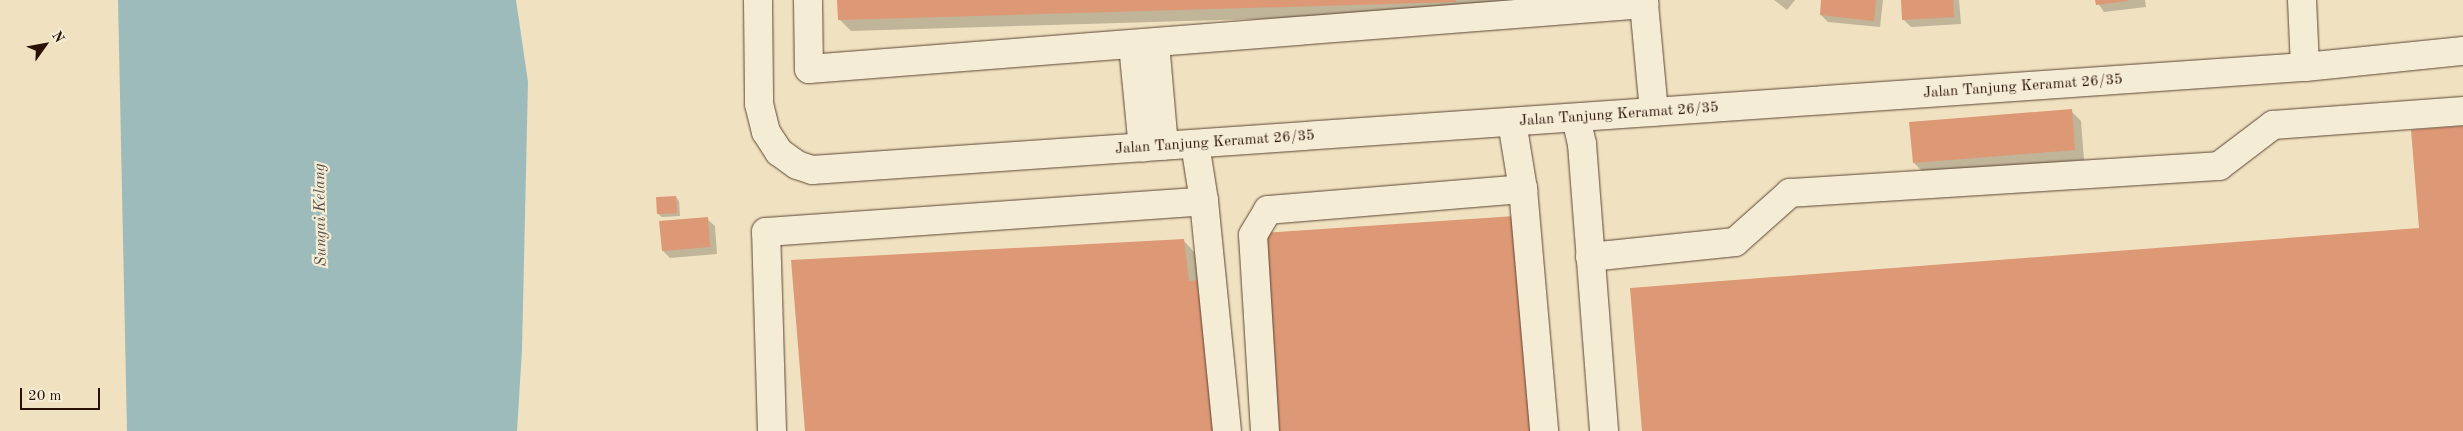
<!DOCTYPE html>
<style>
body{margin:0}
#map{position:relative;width:2463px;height:431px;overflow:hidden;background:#f0e2c0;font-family:"Old Standard TT",serif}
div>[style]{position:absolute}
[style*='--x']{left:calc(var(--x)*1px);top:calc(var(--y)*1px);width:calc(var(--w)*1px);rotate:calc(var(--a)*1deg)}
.water>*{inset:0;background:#9ebbbc}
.shadow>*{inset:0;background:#0003}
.building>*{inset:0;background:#dd9876}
.roads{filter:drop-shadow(0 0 1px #5c4534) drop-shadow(0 0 1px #5c4534)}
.minor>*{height:28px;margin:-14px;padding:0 14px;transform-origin:14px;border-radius:14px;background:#f5ecd6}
span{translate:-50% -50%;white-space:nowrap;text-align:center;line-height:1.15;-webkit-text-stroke:4.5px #f5ecd6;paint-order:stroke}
.street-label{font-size:15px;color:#2a1106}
.water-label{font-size:16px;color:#534c46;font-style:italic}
.north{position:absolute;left:20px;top:20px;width:50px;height:50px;-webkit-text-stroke:4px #f5ecd6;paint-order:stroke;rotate:58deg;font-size:14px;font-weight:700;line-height:20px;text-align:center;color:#2a1106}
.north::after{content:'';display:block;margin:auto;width:18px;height:22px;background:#2a1106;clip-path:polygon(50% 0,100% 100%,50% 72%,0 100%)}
.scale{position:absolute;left:20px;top:388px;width:80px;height:22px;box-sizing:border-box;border:2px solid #2a1106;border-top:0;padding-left:6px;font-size:15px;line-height:18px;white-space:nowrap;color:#2a1106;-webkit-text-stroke:4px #f5ecd6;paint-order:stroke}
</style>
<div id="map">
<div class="water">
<div style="clip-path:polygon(118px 0,516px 0,528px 82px,522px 350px,517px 431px,127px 431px)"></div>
</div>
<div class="shadow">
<div style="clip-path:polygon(839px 0,1552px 0,1552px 10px,851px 31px,839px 19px)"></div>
<div style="clip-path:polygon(1774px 0,1795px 0,1787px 10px)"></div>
<div style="clip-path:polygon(1823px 0,1883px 0,1880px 27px,1828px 22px,1821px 15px)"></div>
<div style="clip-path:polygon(1902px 0,1959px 0,1961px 24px,1911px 27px,1903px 19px)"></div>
<div style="clip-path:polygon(2096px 0,2145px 0,2146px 7px,2104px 12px)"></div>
<div style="clip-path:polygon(2071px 111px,2081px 121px,2084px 160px,1924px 173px,1914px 163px)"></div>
<div style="clip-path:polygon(676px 197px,679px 201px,680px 216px,662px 217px,658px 214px)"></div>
<div style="clip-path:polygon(707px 219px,715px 226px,717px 254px,670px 258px,663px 251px)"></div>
<div style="clip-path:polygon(1184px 241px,1195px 253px,1229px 431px,806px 431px)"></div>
</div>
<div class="building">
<div style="clip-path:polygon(837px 0,1456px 0,1456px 2px,838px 20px)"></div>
<div style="clip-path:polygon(1821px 0,1876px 0,1874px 21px,1820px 15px)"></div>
<div style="clip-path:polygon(1901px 0,1953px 0,1954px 17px,1902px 20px)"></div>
<div style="clip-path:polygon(2095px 0,2128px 0,2128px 1px,2096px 5px)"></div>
<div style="clip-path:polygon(2072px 109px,2075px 150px,1913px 163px,1909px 122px)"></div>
<div style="clip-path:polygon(2463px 126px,2463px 431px,1642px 431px,1630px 288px,2419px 228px,2411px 130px)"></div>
<div style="clip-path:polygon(676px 196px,677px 213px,657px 214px,656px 197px)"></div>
<div style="clip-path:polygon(1515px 216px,1530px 431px,1278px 431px,1264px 233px)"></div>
<div style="clip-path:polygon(708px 217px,710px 247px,662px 251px,659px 221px)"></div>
<div style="clip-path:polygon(1184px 239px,1189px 281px,1207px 279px,1219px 431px,805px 431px,791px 260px)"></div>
</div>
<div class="roads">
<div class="minor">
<div style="--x:758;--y:0;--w:104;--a:89.4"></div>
<div style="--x:759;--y:104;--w:29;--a:76"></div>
<div style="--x:766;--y:132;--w:24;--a:57"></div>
<div style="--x:779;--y:152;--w:22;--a:36"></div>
<div style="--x:797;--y:165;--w:16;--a:18"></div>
<div style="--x:812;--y:170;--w:1497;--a:-3.95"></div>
<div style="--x:2305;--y:67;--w:159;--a:-5.8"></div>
<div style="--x:808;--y:0;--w:69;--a:89.2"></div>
<div style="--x:809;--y:69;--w:838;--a:-4.45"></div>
<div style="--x:1644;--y:4;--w:4;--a:-90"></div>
<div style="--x:2302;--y:0;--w:67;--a:87.4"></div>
<div style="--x:1644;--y:4;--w:108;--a:84.7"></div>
<div style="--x:1155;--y:43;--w:103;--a:85"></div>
<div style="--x:1133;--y:45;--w:103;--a:84.5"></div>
<div style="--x:1576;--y:118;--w:27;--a:77"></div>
<div style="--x:1582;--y:144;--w:288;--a:85.6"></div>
<div style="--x:1512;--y:122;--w:68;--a:80.7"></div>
<div style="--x:1195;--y:144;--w:58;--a:81"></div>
<div style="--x:1590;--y:257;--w:146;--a:-5.9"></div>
<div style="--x:1735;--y:242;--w:74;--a:-41.7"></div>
<div style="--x:1790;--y:193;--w:430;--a:-3.6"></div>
<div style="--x:2219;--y:166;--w:68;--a:-37.2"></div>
<div style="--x:2273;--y:125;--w:191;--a:-4.2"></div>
<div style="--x:772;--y:431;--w:199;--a:-91.7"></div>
<div style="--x:766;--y:232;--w:439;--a:-4"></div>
<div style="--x:1204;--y:201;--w:231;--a:84.3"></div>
<div style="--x:1265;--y:431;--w:196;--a:-93.5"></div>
<div style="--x:1253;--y:235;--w:29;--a:-59"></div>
<div style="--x:1268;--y:210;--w:256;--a:-4.7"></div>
<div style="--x:1523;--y:189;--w:243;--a:85"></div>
</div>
</div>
<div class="street-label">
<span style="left:2023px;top:87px;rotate:-4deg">Jalan Tanjung Keramat 26/35</span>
<span style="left:1619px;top:115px;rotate:-4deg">Jalan Tanjung Keramat 26/35</span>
<span style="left:1215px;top:143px;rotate:-4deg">Jalan Tanjung Keramat 26/35</span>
</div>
<div class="water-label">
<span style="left:321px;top:215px;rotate:-91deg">Sungai Kelang</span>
</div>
<div class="north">N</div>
<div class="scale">20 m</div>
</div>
